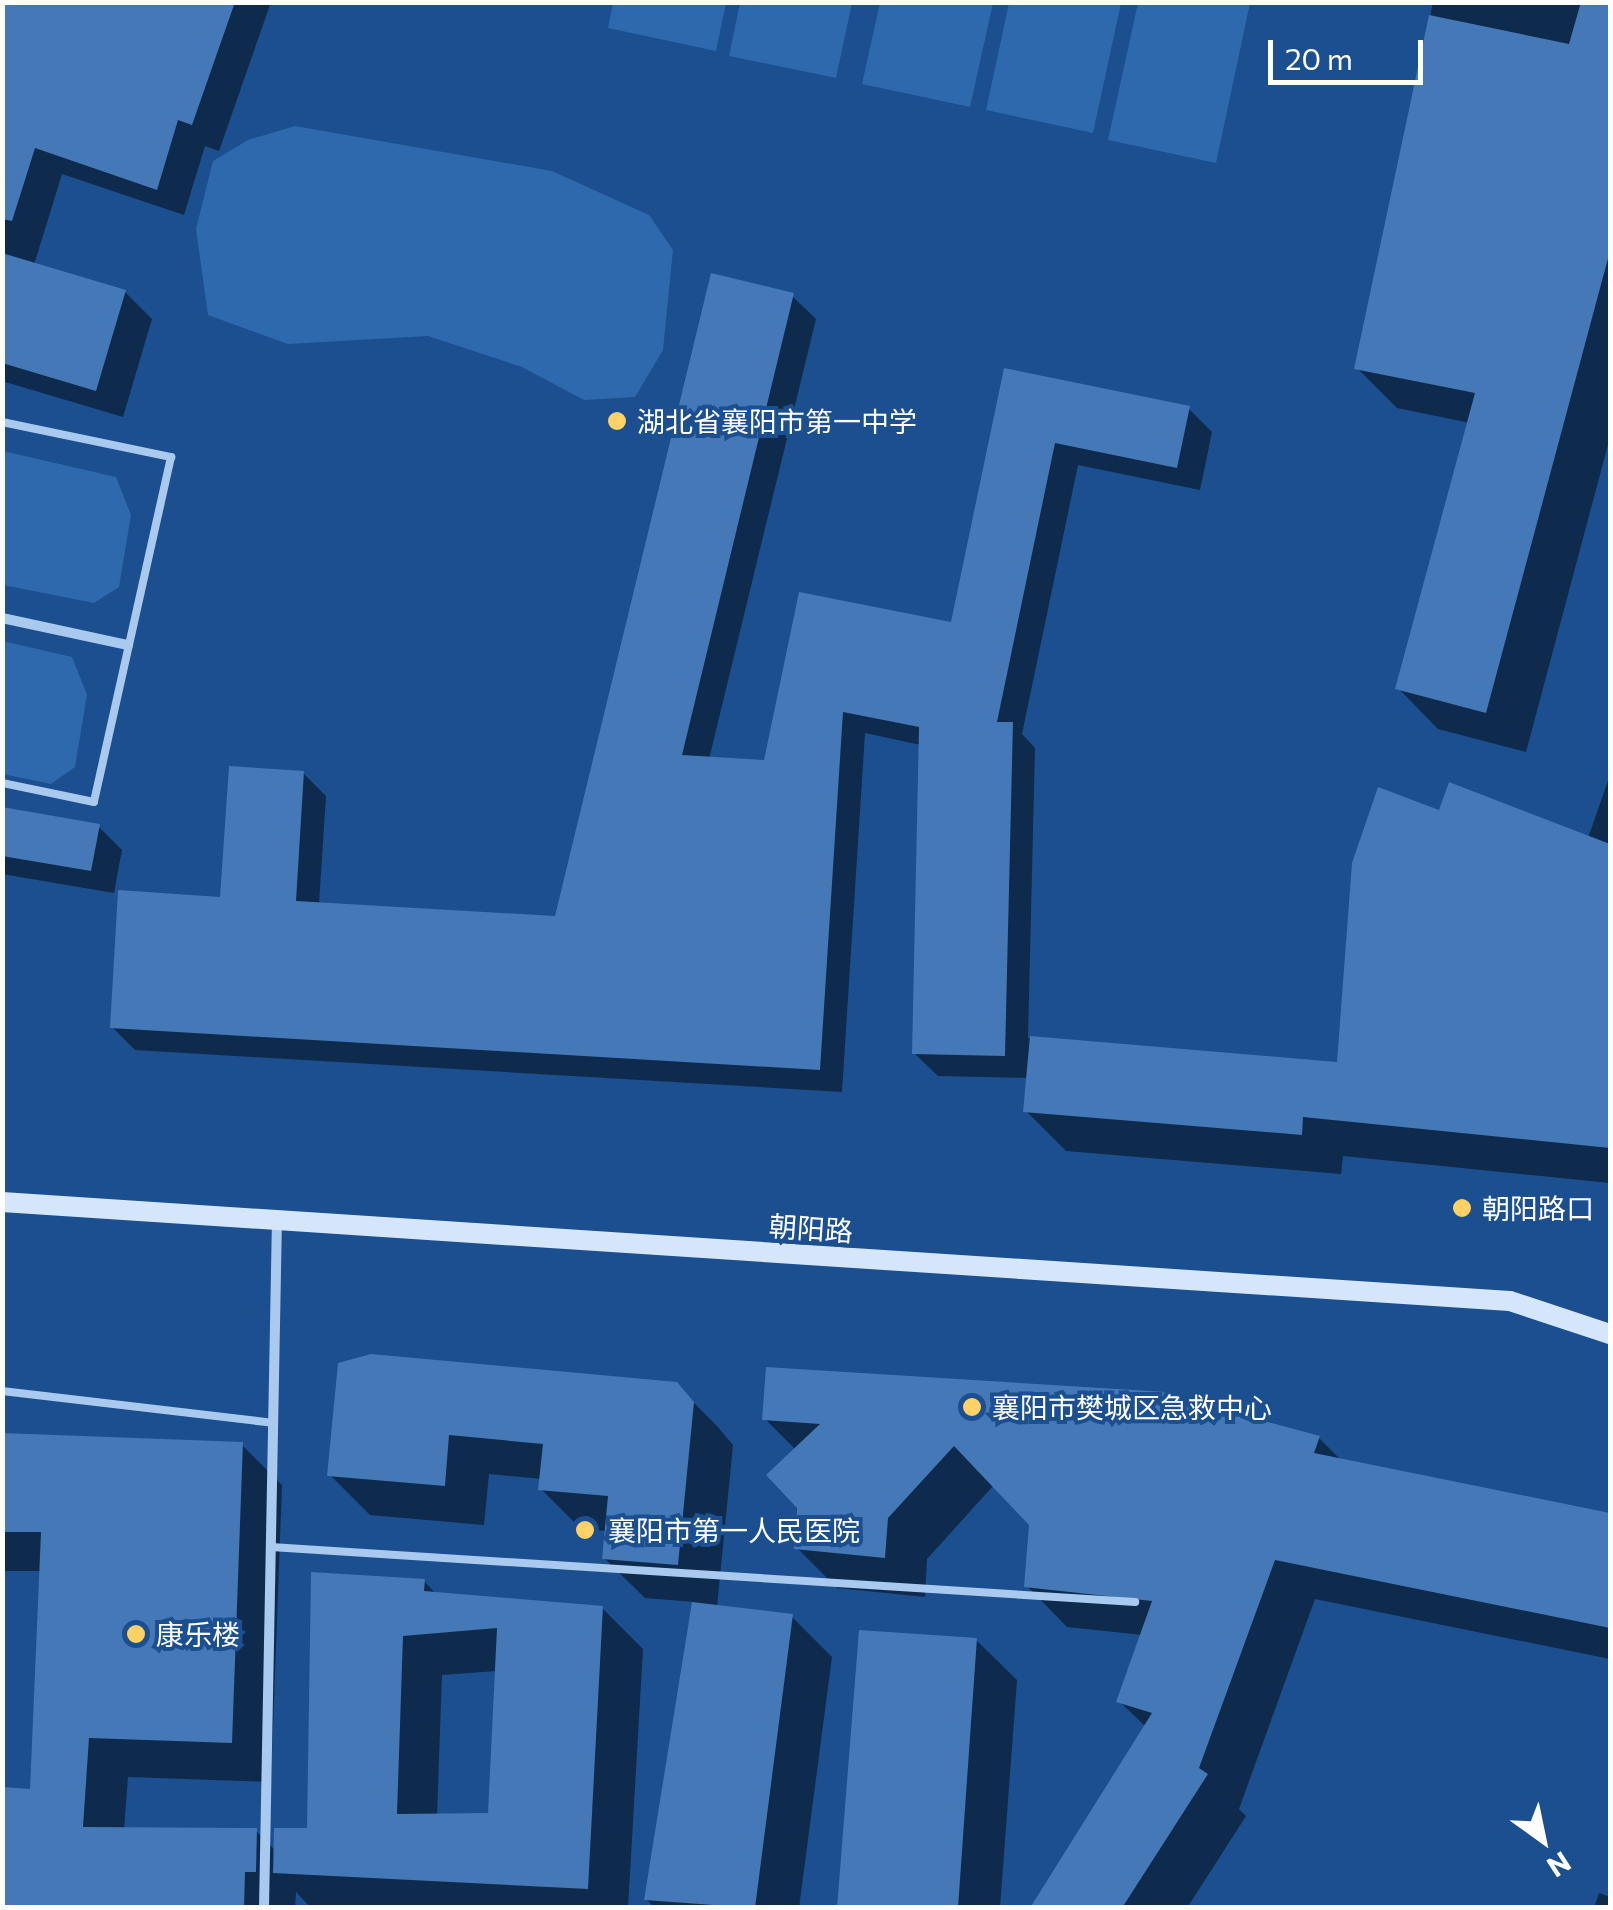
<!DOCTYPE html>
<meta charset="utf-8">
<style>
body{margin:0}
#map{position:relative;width:1613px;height:1910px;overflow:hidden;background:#1b4f8f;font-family:Commissioner,"Noto Sans SC",sans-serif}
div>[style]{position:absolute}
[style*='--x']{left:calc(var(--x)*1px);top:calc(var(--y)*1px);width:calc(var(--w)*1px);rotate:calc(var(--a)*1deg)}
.green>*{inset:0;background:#2e69ad}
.shadow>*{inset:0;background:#0007}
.building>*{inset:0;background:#4478b7}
.lane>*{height:8px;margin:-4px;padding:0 4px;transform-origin:4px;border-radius:4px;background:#a9c9ee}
.street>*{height:10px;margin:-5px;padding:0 5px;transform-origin:5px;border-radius:5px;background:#a9c9ee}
.secondary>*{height:20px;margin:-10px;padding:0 10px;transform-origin:10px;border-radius:10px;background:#d6e6fa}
.dots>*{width:28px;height:28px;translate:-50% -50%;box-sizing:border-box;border:5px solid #1b4f8f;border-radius:50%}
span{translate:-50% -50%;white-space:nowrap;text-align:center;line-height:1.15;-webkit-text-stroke:8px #1b4f8f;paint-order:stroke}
.poi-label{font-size:28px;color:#fff}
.left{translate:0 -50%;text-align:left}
.street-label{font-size:28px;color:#fff}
.frame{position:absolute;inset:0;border:5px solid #fff;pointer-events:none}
.north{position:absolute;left:1493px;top:1790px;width:100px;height:100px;-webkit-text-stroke:8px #1b4f8f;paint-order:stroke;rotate:147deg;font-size:28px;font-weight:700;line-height:40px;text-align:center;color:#fff}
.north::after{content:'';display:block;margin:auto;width:35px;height:45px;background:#fff;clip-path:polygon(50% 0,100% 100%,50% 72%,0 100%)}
.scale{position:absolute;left:1268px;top:40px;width:155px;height:45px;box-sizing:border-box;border:5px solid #fff;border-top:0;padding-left:12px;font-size:30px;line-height:35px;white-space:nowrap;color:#fff;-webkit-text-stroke:8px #1b4f8f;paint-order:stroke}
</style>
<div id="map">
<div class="green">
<div style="clip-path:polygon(613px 3px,726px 3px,716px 51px,608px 28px)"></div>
<div style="clip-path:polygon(740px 3px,852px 3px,836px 78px,729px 56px)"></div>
<div style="clip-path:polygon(880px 3px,993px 3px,970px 107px,862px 84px)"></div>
<div style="clip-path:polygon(1009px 3px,1121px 3px,1093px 133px,986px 110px)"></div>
<div style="clip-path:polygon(1138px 3px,1250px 3px,1216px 163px,1108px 140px)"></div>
<div style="clip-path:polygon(295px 126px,552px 171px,649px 215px,673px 250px,663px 350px,635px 397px,584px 400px,522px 367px,428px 336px,288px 344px,208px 315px,196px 229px,213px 161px,248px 140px)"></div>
<div style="clip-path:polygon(3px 451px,116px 477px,131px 515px,119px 587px,94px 603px,3px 585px)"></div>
<div style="clip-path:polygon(3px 641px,72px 657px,87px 695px,75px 767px,51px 784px,3px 774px)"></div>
</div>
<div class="shadow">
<div style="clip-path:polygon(2px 2px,271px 2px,219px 151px,205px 146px,184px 215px,62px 174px,34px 265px,125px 292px,152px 319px,123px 417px,2px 381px)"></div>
<div style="clip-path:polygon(1433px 2px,1610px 2px,1610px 437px,1526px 752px,1438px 729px,1398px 688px,1470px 423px,1397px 408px,1357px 368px)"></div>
<div style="clip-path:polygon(792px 296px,816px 319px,709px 759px,766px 763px,953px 625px,1006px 371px,1188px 408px,1212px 432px,1200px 490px,1078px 465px,1022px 734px,1035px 748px,1028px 1038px,1340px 1064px,1441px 813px,1588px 838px,1610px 775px,1610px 1183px,1343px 1156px,1341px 1174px,1066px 1151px,1026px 1111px,1028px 1078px,938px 1076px,914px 1053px,921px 745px,865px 733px,842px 1092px,135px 1050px,112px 1027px,223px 899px,303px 773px,326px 796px,319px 904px,557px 919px)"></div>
<div style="clip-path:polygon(2px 810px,99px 827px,122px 850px,114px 893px,2px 874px)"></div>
<div style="clip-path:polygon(340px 1365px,676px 1385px,717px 1426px,733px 1445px,717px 1607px,792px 1617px,832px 1657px,799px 1908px,655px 1908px,646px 1899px,694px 1602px,645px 1598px,604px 1558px,607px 1531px,581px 1529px,541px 1489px,542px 1479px,489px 1474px,484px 1525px,370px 1515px,330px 1475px)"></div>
<div style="clip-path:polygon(1181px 1396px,1189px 1404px,1319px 1438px,1342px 1461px,1610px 1516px,1610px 1659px,1315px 1599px,1239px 1809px,1246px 1816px,1187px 1908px,1033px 1908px,1146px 1727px,1119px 1701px,1143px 1635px,1067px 1627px,1027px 1586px,1031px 1524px,994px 1485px,927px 1559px,925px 1597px,837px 1588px,797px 1548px,796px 1450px,765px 1419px)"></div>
<div style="clip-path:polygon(evenodd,2px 1435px,242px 1445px,282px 1485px,271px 1782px,128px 1777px,124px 1830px,256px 1831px,276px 1851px,309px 1831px,424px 1581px,437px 1595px,602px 1608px,643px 1649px,628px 1908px,311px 1908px,296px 1892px,295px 1908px,85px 1903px,32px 1792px,41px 1571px,2px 1571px,2px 1435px,497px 1671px,490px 1815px,437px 1816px,442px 1675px,497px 1671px)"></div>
<div style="clip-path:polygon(976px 1640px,1017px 1680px,1000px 1908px,839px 1908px)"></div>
<div style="clip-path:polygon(1599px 1893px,1610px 1897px,1610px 1908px,1594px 1908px)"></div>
</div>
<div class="building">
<div style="clip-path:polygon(2px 2px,235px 2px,192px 125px,178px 120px,157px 190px,35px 148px,12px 221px,2px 219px)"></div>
<div style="clip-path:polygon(1581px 2px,1610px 2px,1610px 251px,1486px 713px,1395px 689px,1475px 393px,1354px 369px,1429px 15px,1569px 44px)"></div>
<div style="clip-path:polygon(2px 253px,126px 290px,96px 391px,2px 363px)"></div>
<div style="clip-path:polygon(711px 273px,794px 293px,682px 755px,764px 760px,799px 592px,951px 622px,1004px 368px,1190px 406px,1177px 468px,1055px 443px,997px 722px,1013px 722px,1005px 1056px,912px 1054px,919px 727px,843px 712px,820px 1070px,110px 1028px,118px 890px,220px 897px,229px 766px,304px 771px,296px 901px,555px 916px)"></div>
<div style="clip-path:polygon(1449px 782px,1610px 844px,1610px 1148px,1303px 1117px,1302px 1135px,1023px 1112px,1030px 1036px,1337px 1062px,1352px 863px,1378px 787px,1439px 810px)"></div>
<div style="clip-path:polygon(2px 807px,100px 824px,91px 871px,2px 856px)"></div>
<div style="clip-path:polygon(371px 1354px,677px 1382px,694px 1402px,678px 1565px,602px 1559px,608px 1496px,538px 1490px,543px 1444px,449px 1435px,445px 1486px,327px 1476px,338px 1363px)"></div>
<div style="clip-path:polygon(766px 1367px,1182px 1393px,1182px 1399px,1320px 1436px,1314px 1453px,1610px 1513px,1610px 1628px,1275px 1560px,1199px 1768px,1208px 1774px,1122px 1908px,1030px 1908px,1152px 1713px,1116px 1702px,1152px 1601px,1024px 1587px,1029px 1525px,954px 1446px,888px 1518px,885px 1558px,794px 1549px,797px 1508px,766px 1475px,820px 1424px,762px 1420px)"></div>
<div style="clip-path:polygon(2px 1433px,243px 1442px,232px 1743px,89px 1738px,83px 1827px,257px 1828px,256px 1872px,245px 1872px,244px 1908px,2px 1908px,2px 1787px,30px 1789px,41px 1532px,2px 1532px)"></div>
<div style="clip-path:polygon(evenodd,311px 1572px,425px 1579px,424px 1591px,603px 1606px,588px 1889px,273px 1873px,274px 1828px,307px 1828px,311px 1572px,497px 1628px,488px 1813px,397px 1814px,403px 1636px,497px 1628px)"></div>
<div style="clip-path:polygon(692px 1602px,793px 1614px,755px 1908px,644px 1900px)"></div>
<div style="clip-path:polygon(859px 1630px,977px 1638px,958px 1908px,837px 1908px)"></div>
</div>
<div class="lane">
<div style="--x:2;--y:422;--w:173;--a:11.7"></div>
<div style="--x:171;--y:457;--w:353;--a:102.6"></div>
<div style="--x:94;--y:802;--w:94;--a:-168.3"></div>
<div style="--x:2;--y:1391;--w:273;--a:6.7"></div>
<div style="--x:271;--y:1547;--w:866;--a:3.64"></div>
</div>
<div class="street">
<div style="--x:2;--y:618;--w:129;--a:12.1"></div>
<div style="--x:264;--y:1908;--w:688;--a:-88.92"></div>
</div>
<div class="secondary">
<div style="--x:2;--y:1202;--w:1511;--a:3.76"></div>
<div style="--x:1510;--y:1301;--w:105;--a:18.3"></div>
</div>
<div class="dots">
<div style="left:617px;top:421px;background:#ffd166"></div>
<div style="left:1462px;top:1208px;background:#ffd166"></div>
<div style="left:972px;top:1407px;background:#ffd166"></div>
<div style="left:585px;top:1530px;background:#ffd166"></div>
<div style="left:136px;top:1634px;background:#ffd166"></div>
</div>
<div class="poi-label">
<span class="left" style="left:637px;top:421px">湖北省襄阳市第一中学</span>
<span class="left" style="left:1482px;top:1208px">朝阳路口</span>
<span class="left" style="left:992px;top:1407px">襄阳市樊城区急救中心</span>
<span class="left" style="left:608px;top:1530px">襄阳市第一人民医院</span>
<span class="left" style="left:156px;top:1634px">康乐楼</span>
</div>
<div class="street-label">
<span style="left:811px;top:1228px;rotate:4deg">朝阳路</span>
</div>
<div class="frame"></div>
<div class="north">N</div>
<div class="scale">20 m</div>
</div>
